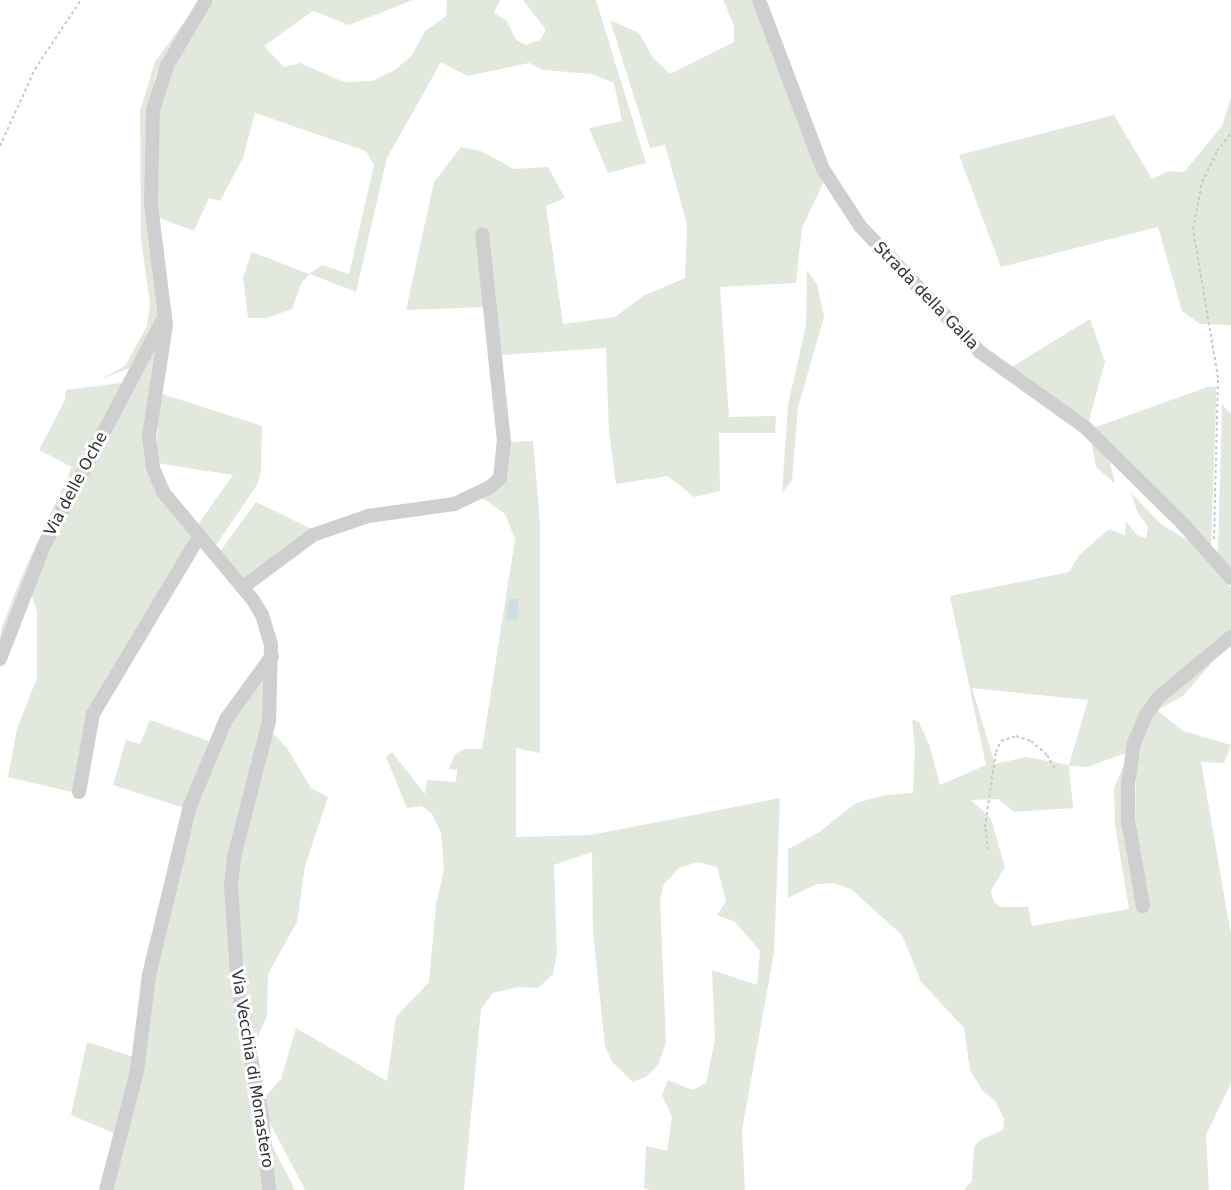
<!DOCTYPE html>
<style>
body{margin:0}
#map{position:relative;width:1231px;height:1190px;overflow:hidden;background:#fff;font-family:"DejaVu Sans",sans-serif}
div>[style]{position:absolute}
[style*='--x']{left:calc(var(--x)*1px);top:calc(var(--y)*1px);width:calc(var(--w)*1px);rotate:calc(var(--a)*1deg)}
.green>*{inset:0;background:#e2e8dc}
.water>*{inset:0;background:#cedee8}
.path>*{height:2px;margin-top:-1px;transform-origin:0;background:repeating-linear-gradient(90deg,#c9c9c9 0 3px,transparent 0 6px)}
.minor>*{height:14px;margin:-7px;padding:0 7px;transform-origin:7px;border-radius:7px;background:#cfcfcf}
span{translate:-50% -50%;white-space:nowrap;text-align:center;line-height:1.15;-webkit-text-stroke:6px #fff;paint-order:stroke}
.street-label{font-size:16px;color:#323232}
</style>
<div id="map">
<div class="green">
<div style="clip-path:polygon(214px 0,413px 0,349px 25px,313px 11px,264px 46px,284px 67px,300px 63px,344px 82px,372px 81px,395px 70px,412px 55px,425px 31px,446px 16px,447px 0,500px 0,494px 13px,507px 21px,516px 40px,526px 45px,540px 40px,546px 30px,523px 0,596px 0,646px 163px,608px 173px,589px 128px,622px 121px,614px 83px,592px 74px,543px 70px,529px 63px,468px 76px,441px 62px,387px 158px,356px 292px,310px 274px,302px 282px,292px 309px,267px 318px,248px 318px,243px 277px,252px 252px,309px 274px,322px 265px,349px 274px,374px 165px,366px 151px,255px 113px,243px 158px,220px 201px,209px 198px,194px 231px,157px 217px,160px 106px,172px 71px)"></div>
<div style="clip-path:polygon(723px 0,754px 0,824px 181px,802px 228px,796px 283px,720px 287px,729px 417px,776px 416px,775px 433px,719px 433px,720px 491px,694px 497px,668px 476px,616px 484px,609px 432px,606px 348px,502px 355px,485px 227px,478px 229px,486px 307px,406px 310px,434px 182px,461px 147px,481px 151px,514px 169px,548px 167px,565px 198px,546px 206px,563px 324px,615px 317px,643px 296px,685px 278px,687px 225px,665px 145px,650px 148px,610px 20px,639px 33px,653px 58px,670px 74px,734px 42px,734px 26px)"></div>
<div style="clip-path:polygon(195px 7px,156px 74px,147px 114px,147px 218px,158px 317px,130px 368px,101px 379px,125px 366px,147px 326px,150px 304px,141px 240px,140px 111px,155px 62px)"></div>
<div style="clip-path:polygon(1231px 97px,1231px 325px,1200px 324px,1182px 311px,1158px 227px,1001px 267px,959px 155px,1114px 115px,1152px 179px,1168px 171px,1184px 172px,1222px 126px)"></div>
<div style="clip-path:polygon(807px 270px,817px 284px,824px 317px,798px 407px,792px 480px,782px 493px,788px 405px,806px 325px)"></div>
<div style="clip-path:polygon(1090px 319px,1105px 362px,1088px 424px,1010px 368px)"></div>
<div style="clip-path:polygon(160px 336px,145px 438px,192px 539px,90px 712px,76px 793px,8px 777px,17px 729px,37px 678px,37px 612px,30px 589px)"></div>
<div style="clip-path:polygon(121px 383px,122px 384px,0 645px,1px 629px,21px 578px,72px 467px,39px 450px,65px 400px,66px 390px)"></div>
<div style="clip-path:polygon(1210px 386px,1216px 387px,1216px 403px,1211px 546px,1093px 428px)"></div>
<div style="clip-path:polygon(159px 393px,262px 426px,261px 471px,257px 485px,214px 548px,196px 527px,233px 475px,156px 463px)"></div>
<div style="clip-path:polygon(1222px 404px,1231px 414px,1231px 570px,1218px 553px)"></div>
<div style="clip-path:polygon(1091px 439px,1110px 462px,1115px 484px,1096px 467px)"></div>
<div style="clip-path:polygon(533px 441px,540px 525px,540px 753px,516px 748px,516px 837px,591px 835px,780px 798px,774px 953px,742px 1130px,745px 1190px,649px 1190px,644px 1188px,646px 1146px,667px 1151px,672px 1117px,662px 1095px,668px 1080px,693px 1090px,706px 1083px,715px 1040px,712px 970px,757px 985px,760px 951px,735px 922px,717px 915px,726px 901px,717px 867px,698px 862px,679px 868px,664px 884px,660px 900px,666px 1042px,658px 1065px,646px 1077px,633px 1082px,612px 1062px,605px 1046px,593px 932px,592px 852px,554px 865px,557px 953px,553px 974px,538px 988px,519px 987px,493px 993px,481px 1009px,464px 1190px,305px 1190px,268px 1119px,264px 1098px,281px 1079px,296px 1028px,387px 1081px,396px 1017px,429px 982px,436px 905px,444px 869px,441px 833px,432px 814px,422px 806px,407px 808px,386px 757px,392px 752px,425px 794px,427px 780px,456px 782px,457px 770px,449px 769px,455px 754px,464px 749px,482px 749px,515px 539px,505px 514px,481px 497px,507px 477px,510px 442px)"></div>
<div style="clip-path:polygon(evenodd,1131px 493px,1162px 525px,1195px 544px,1231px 588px,1231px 630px,1148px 703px,1126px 753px,1087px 767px,1069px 766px,1073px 808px,1014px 812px,998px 799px,971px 800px,991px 819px,1005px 867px,991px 891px,994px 902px,1001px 907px,1028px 907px,1032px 926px,1129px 909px,1115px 825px,1114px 788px,1124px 765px,1121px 798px,1127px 856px,1137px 907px,1147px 905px,1135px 834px,1136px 759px,1145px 729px,1156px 710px,1209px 660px,1210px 665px,1183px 696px,1157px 710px,1183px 731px,1231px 745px,1224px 763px,1201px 762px,1231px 935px,1231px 1083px,1206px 1135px,1209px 1190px,964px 1190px,972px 1181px,974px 1147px,980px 1140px,1003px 1130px,1004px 1119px,995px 1101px,982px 1090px,970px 1070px,964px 1028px,921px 982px,902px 935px,852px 890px,834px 883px,817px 884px,788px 898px,788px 849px,818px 833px,856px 803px,886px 795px,913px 793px,915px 747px,912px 719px,919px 722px,930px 747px,940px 785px,986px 765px,950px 596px,1069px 572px,1079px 555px,1109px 529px,1125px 535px,1126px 521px,1137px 535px,1146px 538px,1148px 527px,1138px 513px,1131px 493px,972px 688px,1088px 700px,1069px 765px,1026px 757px,995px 764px,972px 688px)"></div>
<div style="clip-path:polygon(256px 502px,314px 530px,244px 581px,219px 553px)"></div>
<div style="clip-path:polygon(268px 667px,268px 701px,230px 858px,265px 1190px,112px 1190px,152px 983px,195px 802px,230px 720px)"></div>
<div style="clip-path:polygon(150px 720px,209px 741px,184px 808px,113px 785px,126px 740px,140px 744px)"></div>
<div style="clip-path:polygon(271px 731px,287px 748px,311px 788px,328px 797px,305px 866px,297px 922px,268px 974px,267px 1016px,253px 1048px,237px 906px,238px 859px)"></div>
<div style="clip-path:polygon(87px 1042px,134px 1057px,116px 1134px,71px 1115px)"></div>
<div style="clip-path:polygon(270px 1141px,295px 1190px,274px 1190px)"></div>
</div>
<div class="water">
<div style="clip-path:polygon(509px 598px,519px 599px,517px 620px,506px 619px)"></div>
</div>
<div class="path">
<div style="--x:0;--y:146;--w:85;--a:-65.6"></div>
<div style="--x:35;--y:69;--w:83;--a:-56.3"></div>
<div style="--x:1214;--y:539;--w:161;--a:-88.6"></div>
<div style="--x:1218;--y:378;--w:151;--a:-99.5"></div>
<div style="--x:1193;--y:229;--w:48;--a:-79.2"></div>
<div style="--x:1202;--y:182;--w:34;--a:-64"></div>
<div style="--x:1217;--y:151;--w:23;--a:-52"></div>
<div style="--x:988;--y:850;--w:23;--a:-97"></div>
<div style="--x:985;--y:827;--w:76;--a:-81.7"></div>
<div style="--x:996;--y:752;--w:12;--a:-66"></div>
<div style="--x:1001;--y:741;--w:16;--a:-18"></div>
<div style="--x:1016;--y:736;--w:16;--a:18"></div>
<div style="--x:1031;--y:741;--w:21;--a:41"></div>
<div style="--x:1047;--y:755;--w:16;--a:60"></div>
</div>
<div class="minor">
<div style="--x:206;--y:0;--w:77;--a:120.6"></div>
<div style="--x:167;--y:66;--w:46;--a:107.7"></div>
<div style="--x:153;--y:110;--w:95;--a:91.2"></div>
<div style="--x:151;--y:205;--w:121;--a:82.9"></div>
<div style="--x:166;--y:325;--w:112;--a:98.7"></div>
<div style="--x:149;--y:436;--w:32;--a:83"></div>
<div style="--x:153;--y:468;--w:26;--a:67"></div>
<div style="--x:163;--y:492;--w:141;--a:50.2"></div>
<div style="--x:253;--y:600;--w:17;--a:59"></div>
<div style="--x:262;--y:615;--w:30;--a:73"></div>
<div style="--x:271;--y:644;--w:77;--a:91.5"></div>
<div style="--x:269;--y:721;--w:140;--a:104.4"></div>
<div style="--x:234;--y:857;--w:29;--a:96"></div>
<div style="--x:231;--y:886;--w:102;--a:86.1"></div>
<div style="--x:238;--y:988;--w:130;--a:79.4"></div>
<div style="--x:262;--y:1116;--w:74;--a:84.6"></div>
<div style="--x:759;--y:0;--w:181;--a:69.3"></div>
<div style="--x:823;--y:169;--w:68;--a:57"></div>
<div style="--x:860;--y:226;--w:174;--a:46.4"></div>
<div style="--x:980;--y:352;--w:130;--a:35.6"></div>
<div style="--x:1086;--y:428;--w:138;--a:44.7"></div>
<div style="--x:1184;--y:525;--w:71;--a:48.4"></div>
<div style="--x:243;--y:587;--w:87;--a:-36.6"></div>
<div style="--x:313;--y:535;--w:58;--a:-19.1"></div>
<div style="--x:368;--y:516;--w:87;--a:-7.9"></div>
<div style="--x:454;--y:504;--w:38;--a:-25"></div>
<div style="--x:489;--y:488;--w:15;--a:-42"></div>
<div style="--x:500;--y:478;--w:36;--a:-84"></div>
<div style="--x:504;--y:442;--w:209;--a:-96"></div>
<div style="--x:0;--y:659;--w:119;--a:-68.8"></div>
<div style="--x:43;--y:548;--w:256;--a:-62.3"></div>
<div style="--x:79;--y:792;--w:79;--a:-79.8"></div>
<div style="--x:93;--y:714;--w:206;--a:-59.1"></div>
<div style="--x:1143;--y:906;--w:87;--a:-99.9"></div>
<div style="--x:1128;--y:820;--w:36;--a:-90"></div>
<div style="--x:1128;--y:784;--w:41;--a:-81.7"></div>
<div style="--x:1134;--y:743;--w:30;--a:-67"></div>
<div style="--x:1146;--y:715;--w:22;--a:-54"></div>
<div style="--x:1159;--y:697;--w:94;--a:-39.8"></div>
<div style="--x:106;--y:1190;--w:123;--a:-75.4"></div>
<div style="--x:137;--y:1071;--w:97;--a:-82.9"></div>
<div style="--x:149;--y:975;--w:174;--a:-76.4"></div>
<div style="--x:190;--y:806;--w:94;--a:-67.5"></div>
<div style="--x:226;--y:719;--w:78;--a:-53.9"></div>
</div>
<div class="street-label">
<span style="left:926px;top:296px;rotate:46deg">Strada della Galla</span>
<span style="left:76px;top:484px;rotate:-62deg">Via delle Oche</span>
<span style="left:252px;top:1069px;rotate:81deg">Via Vecchia di Monastero</span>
</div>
</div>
